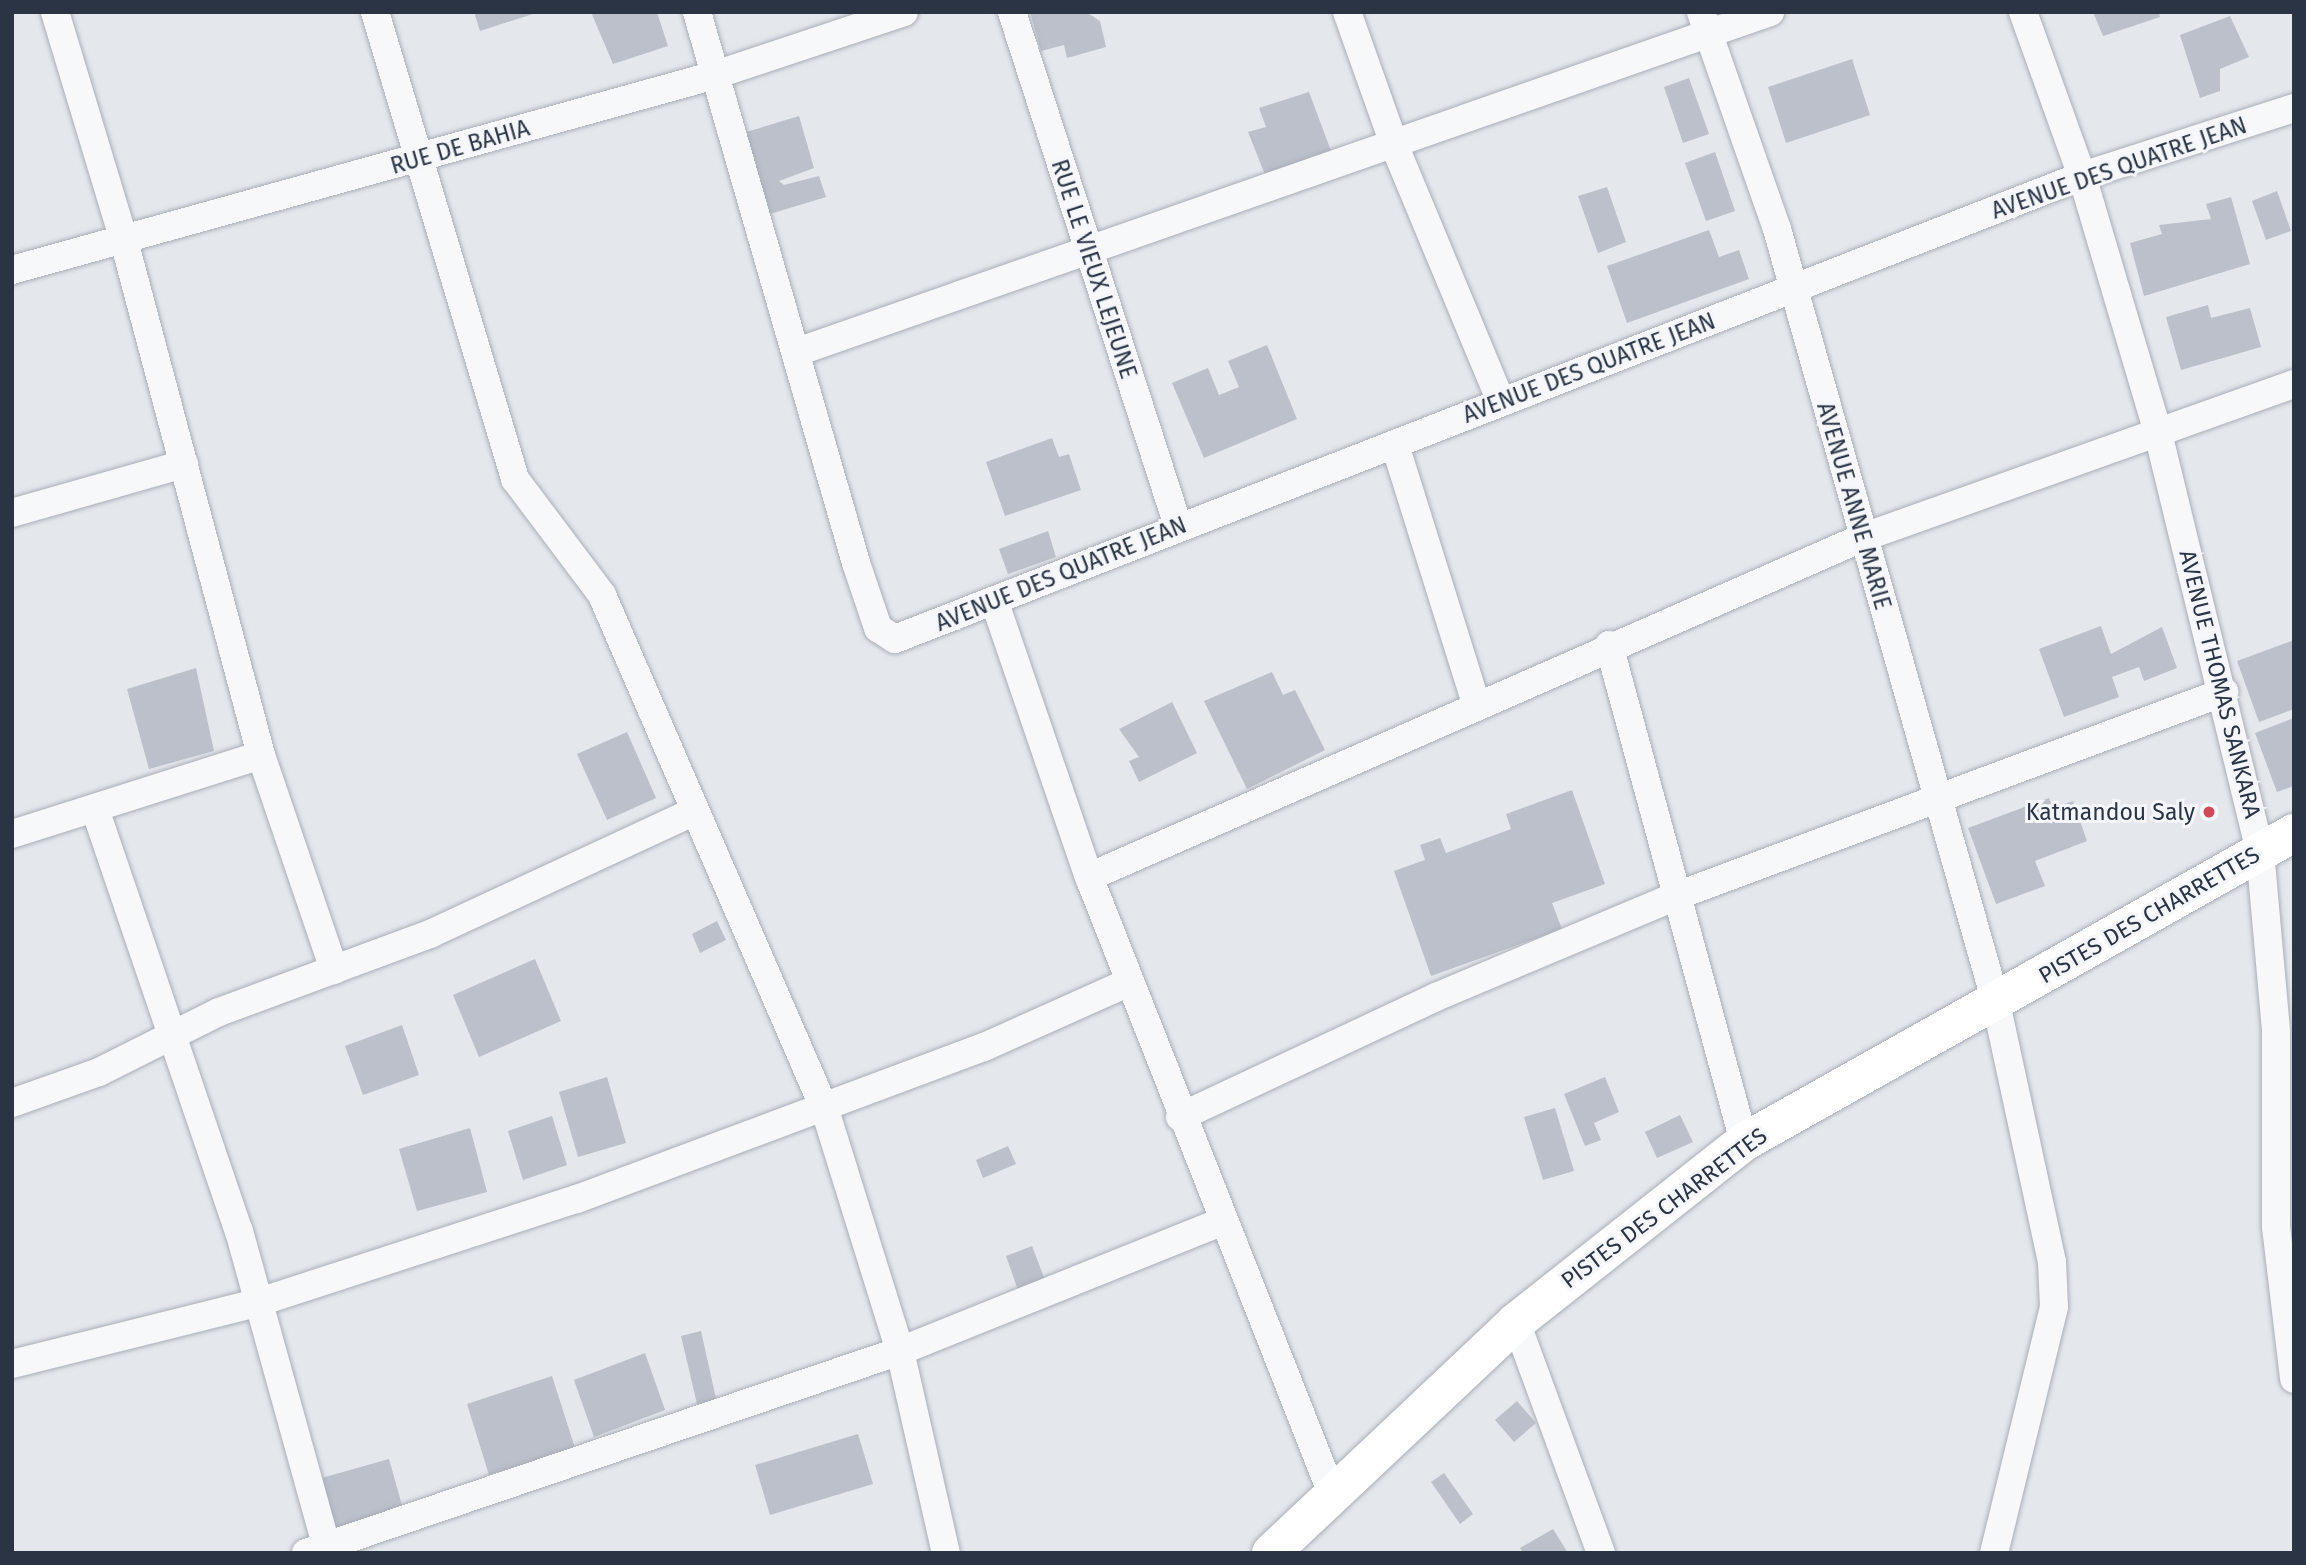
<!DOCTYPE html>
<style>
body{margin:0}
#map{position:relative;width:2306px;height:1565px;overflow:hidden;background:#e4e7ec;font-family:"Fira Sans",sans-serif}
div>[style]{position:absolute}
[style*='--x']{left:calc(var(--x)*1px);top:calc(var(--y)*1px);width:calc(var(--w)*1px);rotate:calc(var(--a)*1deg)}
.building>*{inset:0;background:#bbc0ca}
.roads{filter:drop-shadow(0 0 2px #a9aeb7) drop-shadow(0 0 2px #a9aeb7)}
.street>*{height:28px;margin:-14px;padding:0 14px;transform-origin:14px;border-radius:14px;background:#f7f8fa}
.secondary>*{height:38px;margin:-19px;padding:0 19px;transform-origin:19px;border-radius:19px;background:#fff}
.dots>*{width:19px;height:19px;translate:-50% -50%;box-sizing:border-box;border:4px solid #f4f6f9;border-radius:50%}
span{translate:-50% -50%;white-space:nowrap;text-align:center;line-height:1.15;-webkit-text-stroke:6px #f4f6f9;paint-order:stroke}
.street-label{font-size:23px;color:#2b3445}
.poi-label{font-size:23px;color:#2b3445}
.right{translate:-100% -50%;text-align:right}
.frame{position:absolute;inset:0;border:14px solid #2b3445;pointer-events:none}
</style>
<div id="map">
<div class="building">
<div style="clip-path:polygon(474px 12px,536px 12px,536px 13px,480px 31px)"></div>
<div style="clip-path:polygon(591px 12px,657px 12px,668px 46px,613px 64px)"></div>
<div style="clip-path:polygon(1030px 12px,1086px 12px,1100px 21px,1106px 47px,1067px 58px,1064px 45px,1041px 51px)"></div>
<div style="clip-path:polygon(2093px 12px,2159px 12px,2160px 17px,2103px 36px)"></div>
<div style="clip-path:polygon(2230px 16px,2249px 57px,2220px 69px,2220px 91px,2200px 98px,2180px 35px)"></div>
<div style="clip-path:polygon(1852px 59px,1870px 115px,1786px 143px,1768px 87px)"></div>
<div style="clip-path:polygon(1689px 78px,1709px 134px,1683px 143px,1664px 87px)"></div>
<div style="clip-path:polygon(1309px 92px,1331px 151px,1266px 177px,1248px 132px,1266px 127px,1259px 108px)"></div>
<div style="clip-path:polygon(799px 116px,814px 168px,779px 181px,784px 185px,819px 176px,826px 197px,770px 214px,743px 133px)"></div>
<div style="clip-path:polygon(1715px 152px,1735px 211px,1706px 221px,1685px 163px)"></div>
<div style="clip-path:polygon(1607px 187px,1626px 242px,1598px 253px,1578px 196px)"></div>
<div style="clip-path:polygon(2277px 191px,2291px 231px,2266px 240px,2252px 201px)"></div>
<div style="clip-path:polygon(2231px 197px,2250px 264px,2144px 296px,2130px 243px,2162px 234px,2159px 225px,2211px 219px,2206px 204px)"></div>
<div style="clip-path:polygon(1709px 230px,1719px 257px,1739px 250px,1749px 279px,1627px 323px,1607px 266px)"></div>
<div style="clip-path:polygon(2208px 305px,2211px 318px,2250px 308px,2261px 347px,2181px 370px,2166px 317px)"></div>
<div style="clip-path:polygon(1267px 345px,1297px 419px,1204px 458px,1172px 383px,1208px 368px,1219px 395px,1239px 387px,1228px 361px)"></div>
<div style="clip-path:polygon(1052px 438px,1059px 457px,1069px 454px,1081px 490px,1005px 516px,986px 462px)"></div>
<div style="clip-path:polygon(1048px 531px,1056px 557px,1008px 574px,999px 549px)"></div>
<div style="clip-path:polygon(2101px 626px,2111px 654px,2162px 627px,2177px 668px,2144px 681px,2139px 667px,2112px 677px,2119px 697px,2064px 717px,2039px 649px)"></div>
<div style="clip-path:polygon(2294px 640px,2294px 709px,2259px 722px,2237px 661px)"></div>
<div style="clip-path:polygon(196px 668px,214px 751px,149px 769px,127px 689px)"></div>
<div style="clip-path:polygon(1272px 672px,1283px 695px,1295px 690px,1325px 750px,1247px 789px,1204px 701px)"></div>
<div style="clip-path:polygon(1172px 702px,1197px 753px,1139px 782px,1129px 761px,1139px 757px,1119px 729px)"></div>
<div style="clip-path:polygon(2294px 718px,2294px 786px,2277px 792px,2255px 733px)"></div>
<div style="clip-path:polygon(627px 732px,656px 798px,607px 820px,577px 754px)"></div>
<div style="clip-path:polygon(1572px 790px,1605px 884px,1552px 903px,1562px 929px,1431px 976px,1394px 871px,1425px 860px,1420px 845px,1440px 838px,1446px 853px,1511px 829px,1506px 814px)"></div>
<div style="clip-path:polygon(2049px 798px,2053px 808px,2073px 801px,2087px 841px,2035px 861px,2045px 886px,1996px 904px,1968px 828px)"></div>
<div style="clip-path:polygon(717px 921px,726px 940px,700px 953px,692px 934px)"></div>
<div style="clip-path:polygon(535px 959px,561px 1021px,479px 1057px,453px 995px)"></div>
<div style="clip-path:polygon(402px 1025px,419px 1075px,363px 1095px,345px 1046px)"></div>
<div style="clip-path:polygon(607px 1077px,626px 1143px,578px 1157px,559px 1092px)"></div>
<div style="clip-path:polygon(1605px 1077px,1619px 1112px,1594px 1123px,1601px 1140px,1585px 1146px,1564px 1094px)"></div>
<div style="clip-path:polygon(1555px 1108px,1574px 1171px,1543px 1180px,1524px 1117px)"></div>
<div style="clip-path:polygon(1680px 1115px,1693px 1142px,1657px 1158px,1645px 1132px)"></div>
<div style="clip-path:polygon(552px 1116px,567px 1165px,523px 1180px,508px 1131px)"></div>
<div style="clip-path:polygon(470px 1128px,487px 1192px,417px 1211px,399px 1149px)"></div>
<div style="clip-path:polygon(1008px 1146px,1016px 1164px,983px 1178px,976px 1160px)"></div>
<div style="clip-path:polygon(1032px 1246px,1045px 1280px,1018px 1290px,1006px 1256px)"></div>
<div style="clip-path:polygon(701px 1331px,717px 1403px,698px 1408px,681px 1336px)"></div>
<div style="clip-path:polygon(645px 1353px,665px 1410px,594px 1437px,574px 1380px)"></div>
<div style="clip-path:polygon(552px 1376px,575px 1448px,489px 1475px,467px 1404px)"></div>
<div style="clip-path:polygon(1517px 1401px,1536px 1423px,1514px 1442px,1495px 1420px)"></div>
<div style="clip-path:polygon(858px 1434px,873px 1484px,770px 1515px,755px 1465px)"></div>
<div style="clip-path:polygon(389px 1459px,403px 1509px,332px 1529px,318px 1479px)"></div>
<div style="clip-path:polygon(1444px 1473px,1473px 1514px,1460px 1524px,1431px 1482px)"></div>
<div style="clip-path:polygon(1553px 1529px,1568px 1553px,1523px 1553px,1520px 1548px)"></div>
</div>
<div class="roads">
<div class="street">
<div style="--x:55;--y:12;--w:235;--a:73.2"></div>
<div style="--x:123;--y:237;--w:536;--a:75.08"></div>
<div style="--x:261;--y:755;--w:227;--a:71.2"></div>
<div style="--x:375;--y:12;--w:488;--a:73.3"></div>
<div style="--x:515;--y:479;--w:145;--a:53.1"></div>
<div style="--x:602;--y:595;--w:561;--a:66.59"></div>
<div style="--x:825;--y:1110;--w:252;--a:72.7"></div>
<div style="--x:900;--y:1351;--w:207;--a:77.2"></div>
<div style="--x:697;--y:12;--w:573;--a:73.9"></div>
<div style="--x:856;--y:563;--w:69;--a:71.3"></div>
<div style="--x:878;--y:628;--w:20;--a:33"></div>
<div style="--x:895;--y:639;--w:1274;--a:-21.31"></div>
<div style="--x:2082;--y:176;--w:223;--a:-17.8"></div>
<div style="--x:1012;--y:12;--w:540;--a:72.1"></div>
<div style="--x:1347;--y:12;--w:143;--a:70.4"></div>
<div style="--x:1395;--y:147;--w:276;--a:67.4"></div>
<div style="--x:1701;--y:12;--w:230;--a:70.7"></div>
<div style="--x:1777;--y:229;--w:804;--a:74.2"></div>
<div style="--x:1996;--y:1003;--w:265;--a:77.8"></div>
<div style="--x:2052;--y:1262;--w:45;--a:87.5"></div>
<div style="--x:2054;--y:1307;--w:253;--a:103.7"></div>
<div style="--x:2023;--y:12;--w:174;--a:70.2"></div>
<div style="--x:2082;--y:176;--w:264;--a:73.5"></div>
<div style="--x:2157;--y:429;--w:434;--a:76.3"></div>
<div style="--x:2260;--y:851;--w:182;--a:84.9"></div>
<div style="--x:2276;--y:1032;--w:195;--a:90"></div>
<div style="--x:2276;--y:1227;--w:153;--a:83.2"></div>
<div style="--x:12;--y:270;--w:730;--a:-15.5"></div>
<div style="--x:715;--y:75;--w:199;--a:-18.4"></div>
<div style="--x:797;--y:352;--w:1031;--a:-19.26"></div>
<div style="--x:1395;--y:445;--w:270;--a:72.6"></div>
<div style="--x:12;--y:513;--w:179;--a:-15.9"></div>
<div style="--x:995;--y:603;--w:290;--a:71.1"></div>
<div style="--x:1089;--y:877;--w:665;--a:68.49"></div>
<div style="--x:1609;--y:645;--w:515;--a:74.8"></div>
<div style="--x:95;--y:809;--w:446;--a:71.2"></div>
<div style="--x:239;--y:1231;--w:334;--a:74.5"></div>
<div style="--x:12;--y:834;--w:261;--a:-17.6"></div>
<div style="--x:1089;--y:877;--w:846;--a:-23.69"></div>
<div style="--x:1864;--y:537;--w:456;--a:-19.6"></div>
<div style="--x:12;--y:1103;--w:92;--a:-19.6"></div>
<div style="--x:99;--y:1072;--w:134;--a:-26.6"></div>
<div style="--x:219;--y:1012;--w:225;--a:-20.3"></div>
<div style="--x:430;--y:934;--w:290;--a:-24.9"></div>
<div style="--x:1180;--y:1117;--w:283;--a:-25.1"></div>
<div style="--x:1436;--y:997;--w:264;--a:-22.8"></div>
<div style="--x:1679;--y:895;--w:582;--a:-20.43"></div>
<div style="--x:1516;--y:1322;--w:246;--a:69.8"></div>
<div style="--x:12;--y:1364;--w:252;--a:-14"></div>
<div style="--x:256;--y:1303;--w:337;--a:-18"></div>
<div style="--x:577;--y:1199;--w:434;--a:-20.5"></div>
<div style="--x:984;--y:1047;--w:159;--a:-24.1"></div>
<div style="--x:306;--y:1553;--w:627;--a:-18.78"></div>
<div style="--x:900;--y:1351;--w:346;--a:-21.9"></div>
</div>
<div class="secondary">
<div style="--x:1271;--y:1553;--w:337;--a:-43.3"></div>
<div style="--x:1516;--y:1322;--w:290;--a:-38.3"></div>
<div style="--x:1744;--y:1142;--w:631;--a:-29.33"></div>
</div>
</div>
<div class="dots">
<div style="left:2209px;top:812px;background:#d1495b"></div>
</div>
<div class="street-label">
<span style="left:460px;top:147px;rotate:-16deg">RUE DE BAHIA</span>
<span style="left:2119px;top:168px;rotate:-19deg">AVENUE DES QUATRE JEAN</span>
<span style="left:1094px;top:269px;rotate:72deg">RUE LE VIEUX LEJEUNE</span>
<span style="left:1589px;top:368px;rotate:-21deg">AVENUE DES QUATRE JEAN</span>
<span style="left:1854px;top:506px;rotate:74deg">AVENUE ANNE MARIE</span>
<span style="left:1061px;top:574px;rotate:-22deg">AVENUE DES QUATRE JEAN</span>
<span style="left:2220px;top:684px;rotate:76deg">AVENUE THOMAS SANKARA</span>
<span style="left:2149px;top:915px;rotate:-30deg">PISTES DES CHARRETTES</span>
<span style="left:1664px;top:1208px;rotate:-37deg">PISTES DES CHARRETTES</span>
</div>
<div class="poi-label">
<span class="right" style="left:2195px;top:812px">Katmandou Saly</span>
</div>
<div class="frame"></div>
</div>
